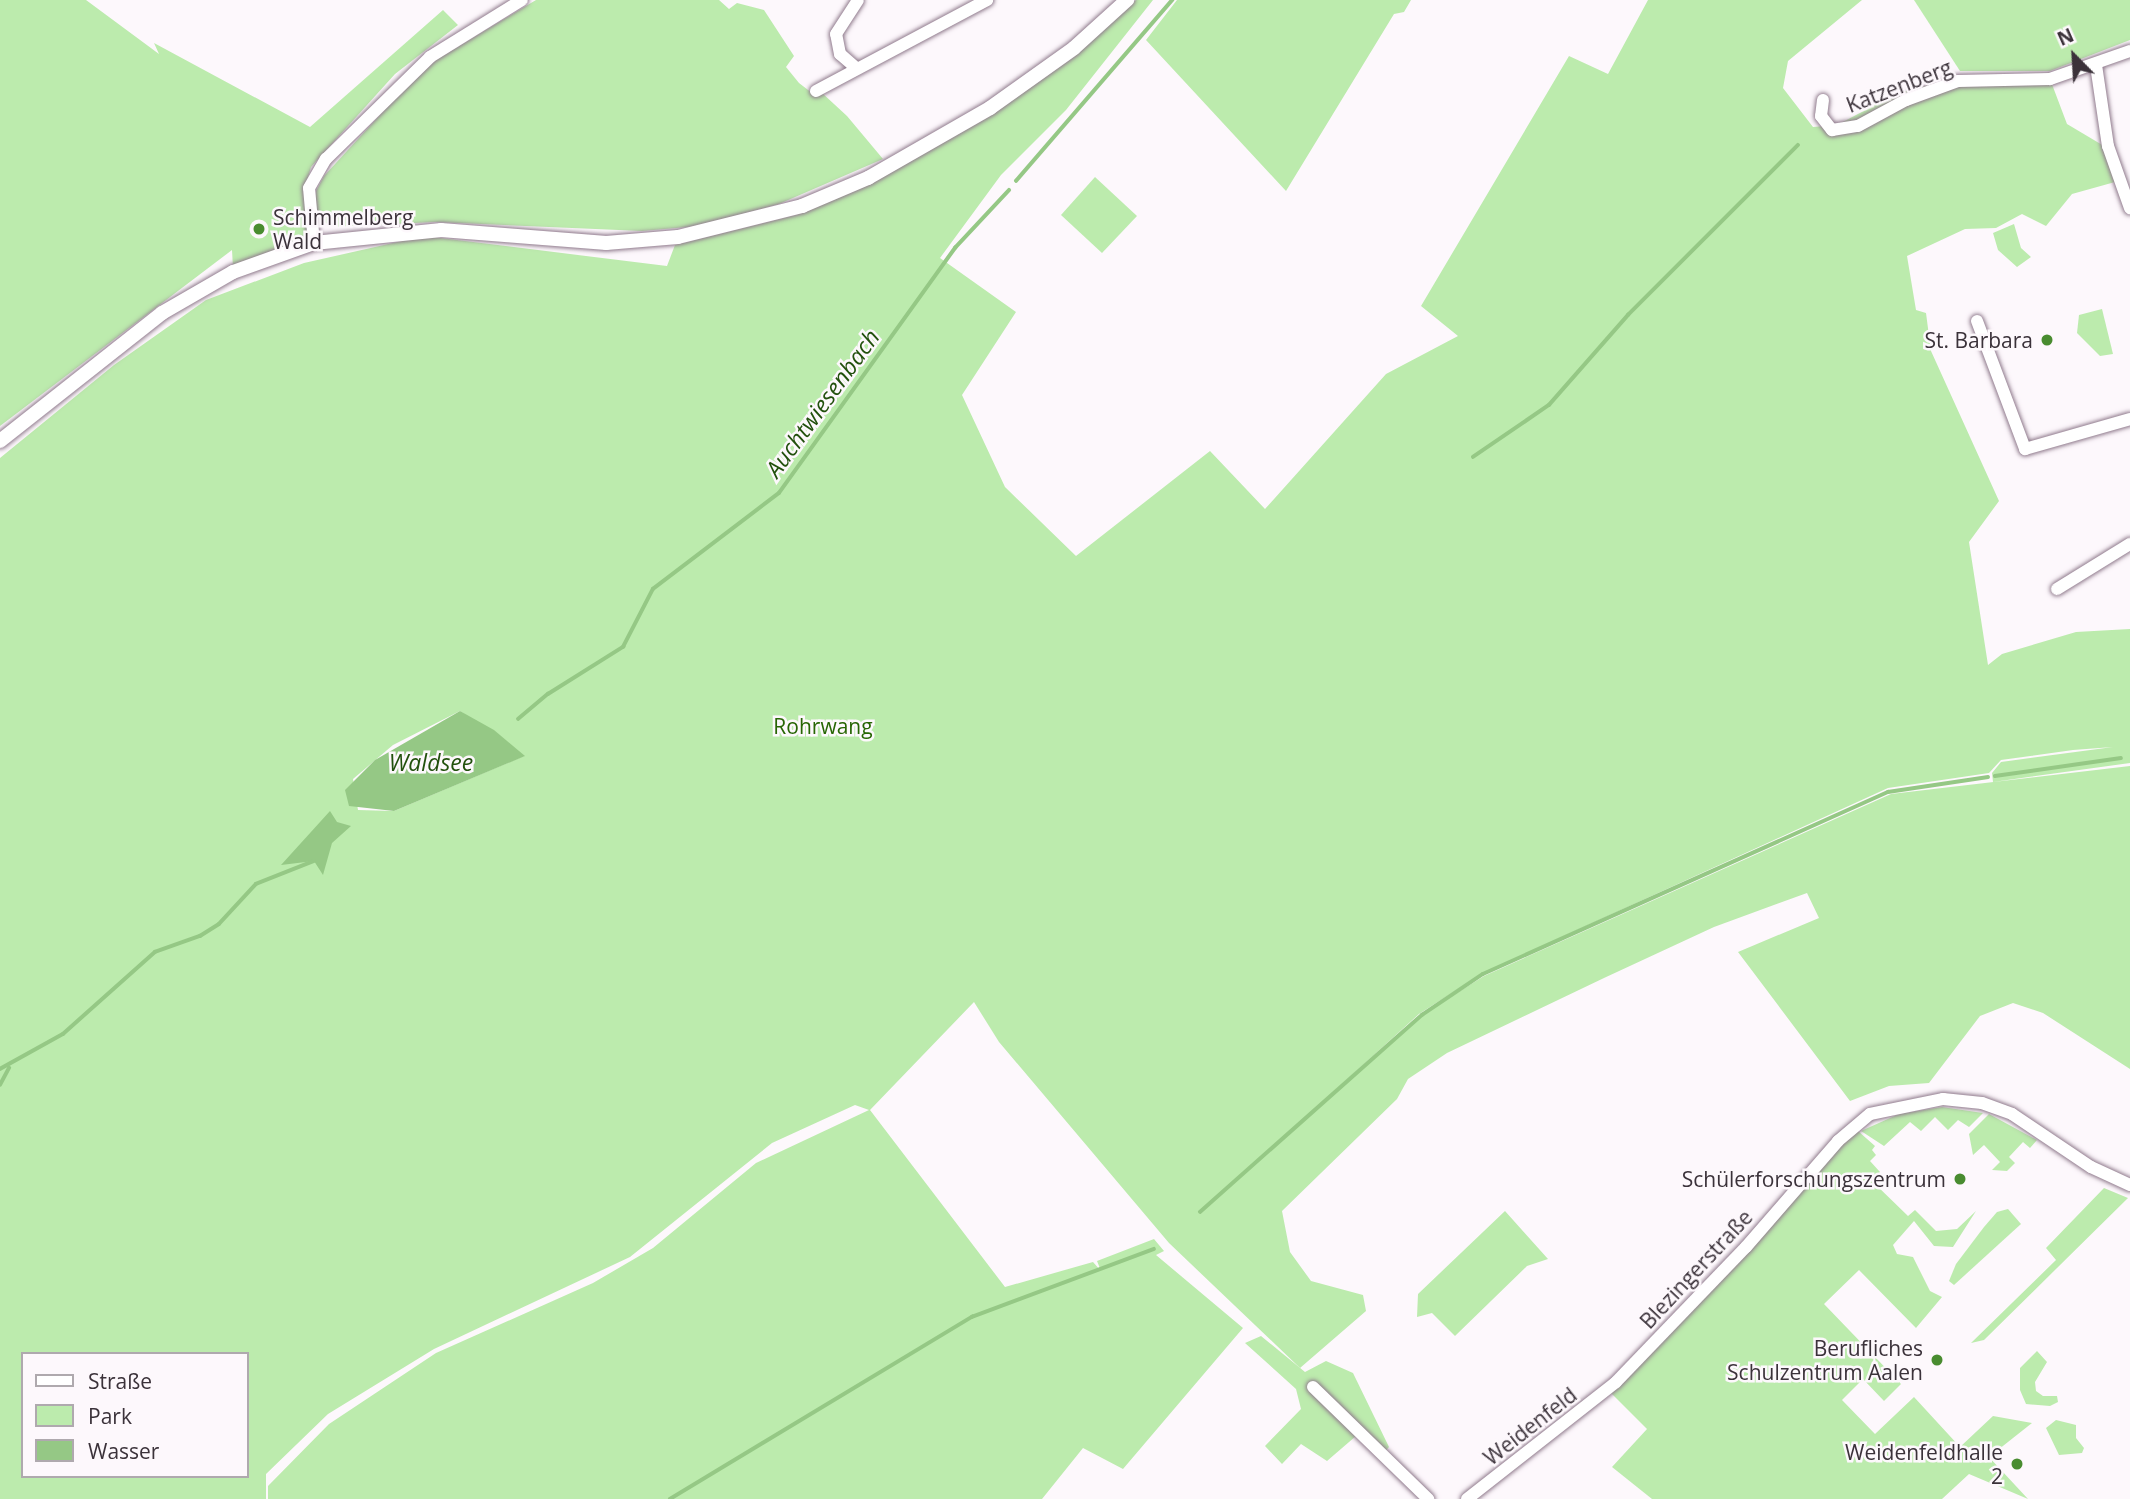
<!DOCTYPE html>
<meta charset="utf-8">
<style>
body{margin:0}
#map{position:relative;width:2130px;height:1499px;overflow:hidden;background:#fdf8fc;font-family:"Open Sans",sans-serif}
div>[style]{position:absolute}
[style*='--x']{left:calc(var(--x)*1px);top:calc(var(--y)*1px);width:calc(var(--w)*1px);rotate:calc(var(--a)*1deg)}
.green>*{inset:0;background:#bcebad}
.water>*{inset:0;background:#95c885}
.stream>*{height:3.5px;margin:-1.75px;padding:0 1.75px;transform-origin:1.75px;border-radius:1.75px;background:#95c885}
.roads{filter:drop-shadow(0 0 2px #907b8d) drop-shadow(0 0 2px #907b8d)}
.minor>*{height:12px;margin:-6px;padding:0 6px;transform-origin:6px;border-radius:6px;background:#fff}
.tertiary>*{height:14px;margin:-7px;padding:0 7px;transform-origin:7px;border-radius:7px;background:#fff}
.dots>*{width:19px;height:19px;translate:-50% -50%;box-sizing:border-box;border:4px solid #fdf8fc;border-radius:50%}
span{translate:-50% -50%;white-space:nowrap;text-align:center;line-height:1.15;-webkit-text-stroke:5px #fdf8fc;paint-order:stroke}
.street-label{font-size:21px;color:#3b323a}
.poi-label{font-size:21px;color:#3b323a}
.left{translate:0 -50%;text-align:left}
.right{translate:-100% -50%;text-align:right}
.park-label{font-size:21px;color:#276604}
.water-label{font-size:23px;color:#22510d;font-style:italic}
.legend{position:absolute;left:21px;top:1352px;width:228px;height:126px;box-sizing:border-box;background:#fdf8fc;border:2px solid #afa9ae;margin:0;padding:9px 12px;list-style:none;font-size:21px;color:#3b323a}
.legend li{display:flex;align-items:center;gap:14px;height:35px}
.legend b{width:35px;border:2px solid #afa9ae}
.north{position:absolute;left:2039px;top:21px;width:70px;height:70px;-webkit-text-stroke:5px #fdf8fc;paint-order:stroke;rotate:336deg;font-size:19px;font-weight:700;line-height:28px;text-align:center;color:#3b323a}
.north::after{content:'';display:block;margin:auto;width:24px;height:32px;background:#3b323a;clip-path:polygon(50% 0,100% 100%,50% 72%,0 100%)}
</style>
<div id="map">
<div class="green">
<div style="clip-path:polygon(0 0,86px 0,159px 54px,154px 43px,310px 127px,443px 10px,458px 25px,395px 74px,311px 167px,305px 188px,309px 241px,233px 268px,232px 250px,0 426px)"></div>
<div style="clip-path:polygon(536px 0,719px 0,729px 9px,737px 3px,764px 10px,794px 56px,786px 67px,799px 83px,812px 93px,821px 92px,847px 116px,883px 159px,779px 204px,699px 226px,642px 231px,435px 222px,332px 227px,323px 221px,315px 208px,316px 191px,324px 176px,391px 103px,436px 60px)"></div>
<div style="clip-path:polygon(evenodd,1136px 0,1153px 0,1066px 110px,1001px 175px,940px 258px,1016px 312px,962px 395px,1005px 487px,1076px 556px,1210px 451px,1265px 509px,1386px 374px,1458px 336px,1421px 306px,1569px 56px,1608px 74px,1648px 0,1862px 0,1788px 61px,1783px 88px,1813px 127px,1837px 125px,1898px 93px,1955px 78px,2050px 79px,2067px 124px,2104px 146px,2115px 182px,2072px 194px,2046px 226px,2022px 214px,1996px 228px,1965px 229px,1907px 256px,1916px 310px,1926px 313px,1931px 351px,1999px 501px,1969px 542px,1988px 665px,2002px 654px,2076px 632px,2130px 629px,2130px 763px,1993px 782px,1992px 773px,2001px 762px,2113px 747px,2073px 750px,2001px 760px,1989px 773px,1888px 788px,1481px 974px,1419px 1014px,1289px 1132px,1422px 1015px,1484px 976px,1891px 794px,2130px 766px,2130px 1069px,2043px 1013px,2013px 1003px,1980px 1016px,1929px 1083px,1889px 1086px,1850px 1101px,1738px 952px,1819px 918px,1807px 893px,1714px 927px,1604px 978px,1447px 1053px,1408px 1079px,1397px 1099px,1282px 1211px,1290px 1252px,1311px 1281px,1363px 1295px,1366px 1311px,1300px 1368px,1169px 1243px,999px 1042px,974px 1002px,870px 1110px,1005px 1287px,1093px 1262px,1101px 1271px,1097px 1261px,1154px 1239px,1164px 1251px,1156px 1255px,1243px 1328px,1123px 1469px,1083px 1448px,1042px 1499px,268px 1499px,268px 1486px,329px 1424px,436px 1353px,593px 1283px,653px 1248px,756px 1163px,869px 1110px,855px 1105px,772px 1143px,630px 1257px,434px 1349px,328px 1414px,266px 1474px,266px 1499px,0 1499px,0 458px,114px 365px,206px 300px,304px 263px,424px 236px,667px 266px,675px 245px,796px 215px,875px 181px,985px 119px,1074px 57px,1136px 0,460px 711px,524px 756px,394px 811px,358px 810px,353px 779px,393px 745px,460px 711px,1136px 0,23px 1354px,247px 1354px,247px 1476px,23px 1476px,23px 1354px)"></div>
<div style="clip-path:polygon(1177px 0,1411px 0,1404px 12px,1394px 14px,1286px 191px,1146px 40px)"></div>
<div style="clip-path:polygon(1914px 0,2130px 0,2130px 40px,2050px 71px,1960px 71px)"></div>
<div style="clip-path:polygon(1095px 177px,1137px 216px,1102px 253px,1061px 215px)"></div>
<div style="clip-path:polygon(2014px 224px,2021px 248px,2031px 257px,2017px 267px,1998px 250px,1993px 233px)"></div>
<div style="clip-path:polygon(2102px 309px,2113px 354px,2100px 356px,2077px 333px,2079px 315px)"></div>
<div style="clip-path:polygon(1942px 1107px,1983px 1113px,1969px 1127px,1958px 1120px,1948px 1130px,1935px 1117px,1921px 1131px,1910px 1122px,1884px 1146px,1861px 1131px,1899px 1114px)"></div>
<div style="clip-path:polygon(1989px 1114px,2037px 1140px,2030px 1148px,2023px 1142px,2009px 1157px,2015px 1163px,2007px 1171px,1992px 1170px,2000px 1162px,1984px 1145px,1973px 1155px,1969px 1134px)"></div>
<div style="clip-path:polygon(1858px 1131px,1875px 1146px,1872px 1150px,1876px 1155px,1870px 1161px,1880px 1172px,1872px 1181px,1908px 1216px,1915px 1210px,1936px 1231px,1957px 1229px,1976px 1211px,1953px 1247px,1934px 1246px,1914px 1221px,1893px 1245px,1897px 1254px,1913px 1257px,1930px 1291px,1942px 1297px,1916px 1328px,1859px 1270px,1824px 1304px,1901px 1384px,1884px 1401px,1863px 1379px,1842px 1400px,1875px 1434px,1914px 1397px,1960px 1447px,1993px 1416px,2032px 1423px,1989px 1457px,2028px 1499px,1969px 1474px,1942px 1499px,1652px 1499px,1612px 1467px,1647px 1429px,1611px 1393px,1745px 1256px,1822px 1163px)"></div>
<div style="clip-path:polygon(2104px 1188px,2128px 1198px,1984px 1340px,1971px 1343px,2056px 1260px,2046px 1248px)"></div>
<div style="clip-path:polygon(2008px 1209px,2021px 1224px,1954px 1285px,1949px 1281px,1956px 1264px,1984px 1227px,1997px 1212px)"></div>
<div style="clip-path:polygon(1505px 1211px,1548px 1259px,1527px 1266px,1455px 1336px,1432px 1313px,1417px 1317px,1418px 1294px)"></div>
<div style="clip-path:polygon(1261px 1336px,1305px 1372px,1326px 1361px,1353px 1373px,1389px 1447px,1382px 1455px,1356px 1436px,1327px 1461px,1301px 1444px,1282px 1464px,1265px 1446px,1301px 1409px,1296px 1389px,1245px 1343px)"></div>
<div style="clip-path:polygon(2037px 1351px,2047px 1362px,2035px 1382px,2036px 1391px,2043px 1396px,2057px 1396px,2058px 1402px,2050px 1406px,2026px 1404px,2020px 1390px,2020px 1368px)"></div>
<div style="clip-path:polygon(2056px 1420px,2076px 1425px,2076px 1438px,2084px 1448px,2082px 1453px,2059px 1455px,2046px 1428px)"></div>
</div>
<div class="water">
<div style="clip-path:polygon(460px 711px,494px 730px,525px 756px,394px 811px,349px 806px,345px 790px,375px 760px)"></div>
<div style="clip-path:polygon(330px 811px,337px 822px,351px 826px,332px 843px,323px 875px,314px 861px,281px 865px)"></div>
</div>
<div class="stream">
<div style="--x:1016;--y:181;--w:239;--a:-49.2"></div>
<div style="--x:1473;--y:457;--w:92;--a:-34.4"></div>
<div style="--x:1549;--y:405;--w:120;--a:-48.7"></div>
<div style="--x:1628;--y:315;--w:240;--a:-45"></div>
<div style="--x:518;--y:719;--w:39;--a:-40"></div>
<div style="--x:548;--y:694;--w:89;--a:-32.1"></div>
<div style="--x:623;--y:647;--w:65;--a:-62.7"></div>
<div style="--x:653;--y:589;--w:158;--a:-37.3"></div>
<div style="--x:779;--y:493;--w:302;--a:-54.3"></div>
<div style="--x:955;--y:248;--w:79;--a:-47"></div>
<div style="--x:1995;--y:776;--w:127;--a:-8.1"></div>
<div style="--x:0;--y:1069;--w:72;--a:-29.1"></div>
<div style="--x:63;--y:1034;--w:123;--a:-41.7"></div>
<div style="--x:155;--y:952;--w:48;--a:-19.6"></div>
<div style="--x:200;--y:936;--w:22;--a:-32"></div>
<div style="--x:219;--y:924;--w:54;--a:-47.2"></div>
<div style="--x:256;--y:884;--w:62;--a:-21.6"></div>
<div style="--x:0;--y:1085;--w:19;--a:-62"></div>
<div style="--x:1200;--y:1212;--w:297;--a:-41.6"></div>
<div style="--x:1422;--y:1015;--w:73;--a:-33.9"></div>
<div style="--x:1483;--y:974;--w:444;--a:-24.2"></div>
<div style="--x:1888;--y:792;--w:101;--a:-8.5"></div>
<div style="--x:670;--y:1499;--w:353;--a:-31.1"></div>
<div style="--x:972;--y:1317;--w:194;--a:-20.5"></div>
</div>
<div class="roads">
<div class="minor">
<div style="--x:2096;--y:65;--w:82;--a:81.6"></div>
<div style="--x:2108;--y:146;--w:66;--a:70.5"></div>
<div style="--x:855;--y:67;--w:20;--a:-139"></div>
<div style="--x:840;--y:54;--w:20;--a:-101"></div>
<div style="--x:836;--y:34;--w:40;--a:-57.1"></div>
<div style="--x:816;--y:91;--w:194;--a:-28"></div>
<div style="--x:1823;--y:100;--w:16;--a:97"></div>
<div style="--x:1821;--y:116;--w:18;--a:52"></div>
<div style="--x:1832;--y:130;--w:26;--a:-9"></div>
<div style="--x:1858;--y:126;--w:55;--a:-28.4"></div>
<div style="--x:1906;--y:100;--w:55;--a:-20.1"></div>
<div style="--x:1958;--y:81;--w:92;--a:-1.2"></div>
<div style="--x:2050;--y:79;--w:85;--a:-19.3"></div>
<div style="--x:314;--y:243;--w:55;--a:-95.2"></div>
<div style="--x:309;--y:188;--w:34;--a:-60"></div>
<div style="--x:326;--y:159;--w:146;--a:-44.4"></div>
<div style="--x:430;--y:57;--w:108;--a:-31.8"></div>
<div style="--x:1977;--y:321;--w:137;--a:69.4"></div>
<div style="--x:2025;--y:449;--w:109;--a:-15.9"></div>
<div style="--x:2057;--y:589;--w:86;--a:-31.7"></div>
<div style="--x:1313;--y:1387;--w:161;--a:44.2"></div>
<div style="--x:1467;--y:1499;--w:189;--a:-38.1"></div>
<div style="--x:1616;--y:1382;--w:187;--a:-46.1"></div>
<div style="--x:1746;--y:1247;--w:140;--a:-49"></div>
<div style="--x:1838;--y:1141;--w:42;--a:-40.2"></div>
<div style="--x:1870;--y:1114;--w:75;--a:-11.6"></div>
<div style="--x:1943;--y:1099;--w:39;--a:6"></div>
<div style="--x:1982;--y:1103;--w:32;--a:20"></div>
<div style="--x:2012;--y:1114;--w:95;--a:33.9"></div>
<div style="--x:2091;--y:1167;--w:43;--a:24.8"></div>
</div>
<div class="tertiary">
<div style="--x:0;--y:441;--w:206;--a:-38.3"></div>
<div style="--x:162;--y:313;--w:82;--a:-30"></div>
<div style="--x:233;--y:272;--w:86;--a:-19.7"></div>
<div style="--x:314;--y:243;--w:128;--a:-5.8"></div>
<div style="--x:441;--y:230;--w:166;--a:4.5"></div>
<div style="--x:606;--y:243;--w:72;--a:-4.8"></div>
<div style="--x:678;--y:237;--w:128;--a:-14"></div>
<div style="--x:802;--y:206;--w:72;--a:-23"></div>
<div style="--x:868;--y:178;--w:141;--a:-29.8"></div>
<div style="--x:990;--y:108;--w:103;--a:-35.5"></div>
<div style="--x:1074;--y:48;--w:72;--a:-42.2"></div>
</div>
</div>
<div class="dots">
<div style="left:259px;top:229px;background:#498c30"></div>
<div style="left:2047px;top:340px;background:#498c30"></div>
<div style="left:1960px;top:1179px;background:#498c30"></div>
<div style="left:1937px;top:1360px;background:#498c30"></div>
<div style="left:2017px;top:1464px;background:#498c30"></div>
</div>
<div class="street-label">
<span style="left:1899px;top:86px;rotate:-21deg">Katzenberg</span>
<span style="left:1696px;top:1269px;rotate:-47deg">Blezingerstraße</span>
<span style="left:1530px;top:1426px;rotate:-38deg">Weidenfeld</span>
</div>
<div class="poi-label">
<span class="left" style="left:273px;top:229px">Schimmelberg<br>Wald</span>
<span class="right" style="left:2033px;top:340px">St. Barbara</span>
<span class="right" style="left:1946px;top:1179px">Schülerforschungszentrum</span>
<span class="right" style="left:1923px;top:1360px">Berufliches<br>Schulzentrum Aalen</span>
<span class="right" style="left:2003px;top:1464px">Weidenfeldhalle<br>2</span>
</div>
<div class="park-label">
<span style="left:823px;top:726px">Rohrwang</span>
</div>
<div class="water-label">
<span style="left:822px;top:403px;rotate:-54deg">Auchtwiesenbach</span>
<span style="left:431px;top:762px">Waldsee</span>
</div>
<ul class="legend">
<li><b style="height:9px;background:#fff"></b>Straße</li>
<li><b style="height:19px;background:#bcebad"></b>Park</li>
<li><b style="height:19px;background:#95c885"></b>Wasser</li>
</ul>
<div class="north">N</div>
</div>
